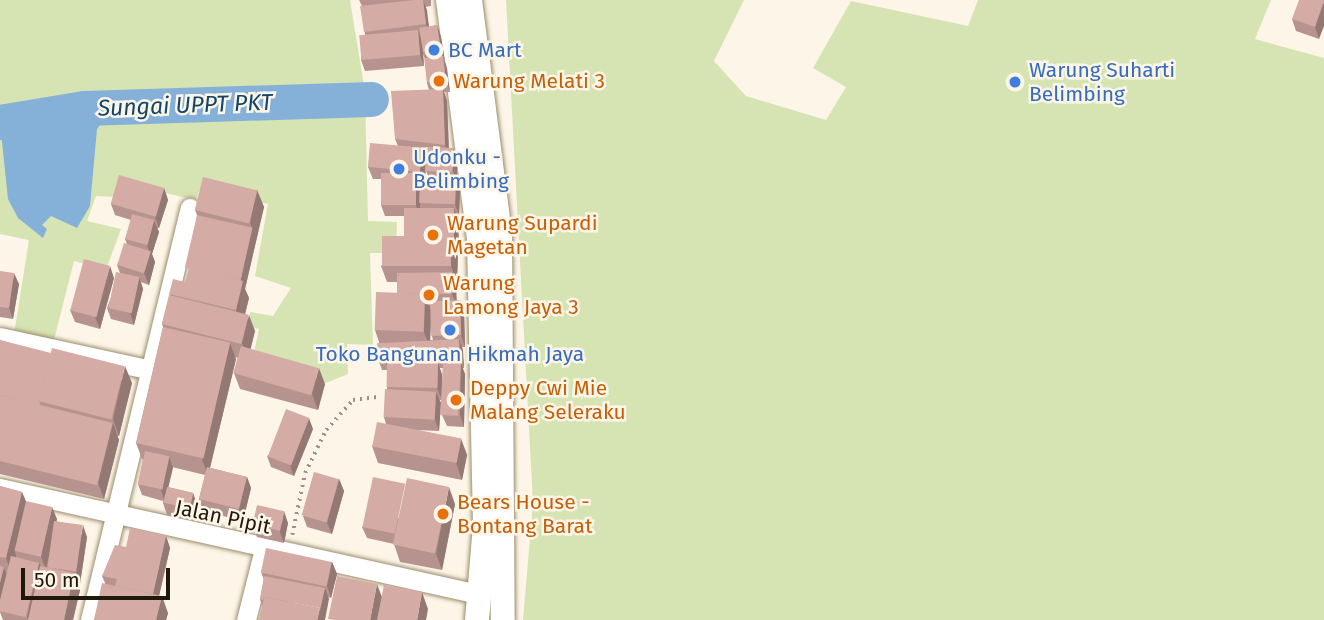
<!DOCTYPE html>
<style>
body{margin:0}
#map{position:relative;width:1324px;height:620px;overflow:hidden;background:#fdf6e8;font-family:"Fira Sans",sans-serif}
div>[style]{position:absolute}
[style*='--x']{left:calc(var(--x)*1px);top:calc(var(--y)*1px);width:calc(var(--w)*1px);rotate:calc(var(--a)*1deg)}
.green>*{inset:0;background:#d6e3b3}
.water>*{inset:0;background:#85b1d8}
.river>*{height:35px;margin:-17.5px;padding:0 17.5px;transform-origin:17.5px;border-radius:17.5px;background:#85b1d8}
.path>*{height:3.5px;margin-top:-1.75px;transform-origin:0;background:repeating-linear-gradient(90deg,#989284 0 2px,transparent 0 7px)}
.roads{filter:drop-shadow(0 0 2px #9b8c6b) drop-shadow(0 0 2px #9b8c6b)}
.minor>*{height:19px;margin:-9.5px;padding:0 9.5px;transform-origin:9.5px;border-radius:9.5px;background:#fff}
.tertiary>*{height:24px;margin:-12px;padding:0 12px;transform-origin:12px;border-radius:12px;background:#fff}
.wall>*{inset:0;background:#b6938e}
.shaded-wall>*{inset:0;background:#947874}
.building>*{inset:0;background:#d4aba5;transform-origin:0 0}
.dots>*{width:19px;height:19px;translate:-50% -50%;box-sizing:border-box;border:4px solid #fdf6e8;border-radius:50%}
span{translate:-50% -50%;white-space:nowrap;text-align:center;line-height:1.15;-webkit-text-stroke:5px #fdf6e8;paint-order:stroke}
.shop-label{font-size:21px;color:#366cbe}
.left{translate:0 -50%;text-align:left}
.food-label{font-size:21px;color:#c56008}
.street-label{font-size:21px;color:#1f190c}
.water-label{font-size:23px;color:#12456a;font-style:italic}
.scale{position:absolute;left:21px;top:568px;width:149px;height:32px;box-sizing:border-box;border:4px solid #1f190c;border-top:0;padding-left:9px;font-size:21px;line-height:24px;white-space:nowrap;color:#1f190c;-webkit-text-stroke:5px #fdf6e8;paint-order:stroke}
</style>
<div id="map">
<div class="green">
<div style="clip-path:polygon(0 0,350px 0,365px 92px,368px 221px,397px 222px,396px 253px,370px 253px,373px 345px,347px 344px,348px 374px,326px 383px,252px 362px,259px 329px,247px 326px,250px 312px,273px 316px,291px 288px,255px 276px,268px 204px,200px 189px,196px 200px,121px 183px,117px 197px,96px 196px,87px 221px,121px 229px,106px 270px,74px 261px,53px 344px,14px 334px,29px 240px,0 234px)"></div>
<div style="clip-path:polygon(506px 0,744px 0,714px 61px,746px 96px,826px 120px,846px 87px,813px 68px,851px 1px,968px 26px,978px 0,1271px 0,1255px 39px,1324px 58px,1324px 620px,523px 620px,533px 503px)"></div>
</div>
<div class="water">
<div style="clip-path:polygon(114px 107px,97px 129px,90px 206px,77px 228px,51px 216px,42px 225px,47px 229px,43px 238px,18px 218px,8px 199px,0 123px)"></div>
</div>
<div class="river">
<div style="--x:0;--y:122;--w:85;--a:-9.5"></div>
<div style="--x:84;--y:108;--w:287;--a:-1.8"></div>
</div>
<div class="path">
<div style="--x:292;--y:535;--w:63;--a:-78.2"></div>
<div style="--x:305;--y:473;--w:48;--a:-64"></div>
<div style="--x:326;--y:430;--w:40;--a:-48"></div>
<div style="--x:353;--y:400;--w:24;--a:-7"></div>
</div>
<div class="roads">
<div class="minor">
<div style="--x:0;--y:337;--w:155;--a:12.3"></div>
<div style="--x:0;--y:488;--w:491;--a:12.5"></div>
<div style="--x:90;--y:620;--w:424;--a:-76.4"></div>
<div style="--x:246;--y:620;--w:73;--a:-75.8"></div>
</div>
<div class="tertiary">
<div style="--x:448;--y:0;--w:240;--a:82.6"></div>
<div style="--x:479;--y:238;--w:287;--a:88.8"></div>
<div style="--x:485;--y:525;--w:95;--a:94.8"></div>
<div style="--x:470;--y:0;--w:237;--a:82.7"></div>
<div style="--x:500;--y:235;--w:385;--a:89.6"></div>
</div>
</div>
<div class="wall">
<div style="clip-path:polygon(evenodd,359px 0,431px 0,431px 6px,425px 7px,429px 27px,437px 25px,441px 37px,450px 92px,444px 92px,447px 101px,449px 148px,453px 148px,457px 159px,457px 182px,460px 191px,459px 216px,457px 216px,458px 219px,459px 250px,456px 250px,458px 253px,457px 283px,456px 283px,456px 300px,460px 300px,464px 311px,465px 347px,462px 347px,464px 368px,462px 368px,465px 374px,464px 427px,447px 426px,442px 415px,443px 368px,440px 368px,442px 400px,439px 400px,441px 403px,439px 431px,416px 430px,461px 439px,467px 455px,462px 480px,378px 463px,372px 446px,386px 424px,384px 417px,387px 389px,387px 370px,382px 370px,378px 359px,379px 342px,375px 330px,397px 293px,397px 282px,387px 282px,381px 266px,404px 236px,404px 216px,385px 216px,381px 205px,381px 179px,373px 179px,368px 167px,398px 146px,395px 139px,429px 90px,427px 83px,425px 59px,423px 54px,424px 66px,365px 71px,361px 60px,365px 35px,362px 6px,359px 0,426px 160px,426px 171px,429px 178px,425px 178px,426px 160px,359px 0,431px 320px,432px 336px,433px 340px,430px 340px,431px 320px)"></div>
<div style="clip-path:polygon(1324px 0,1319px 39px,1296px 31px,1292px 19px)"></div>
<div style="clip-path:polygon(164px 188px,168px 200px,159px 228px,157px 228px,159px 232px,152px 254px,155px 262px,149px 285px,141px 282px,143px 289px,134px 325px,111px 319px,107px 308px,120px 273px,117px 265px,127px 244px,125px 239px,131px 220px,115px 215px,111px 204px)"></div>
<div style="clip-path:polygon(257px 190px,264px 207px,245px 289px,249px 298px,245px 314px,255px 331px,250px 349px,325px 384px,318px 410px,240px 389px,234px 373px,238px 358px,235px 357px,236px 359px,210px 468px,247px 477px,251px 488px,243px 521px,203px 511px,199px 499px,205px 475px,172px 467px,168px 487px,193px 493px,197px 505px,194px 521px,167px 515px,163px 503px,163px 501px,142px 495px,138px 484px,143px 460px,142px 459px,136px 443px,163px 327px,162px 324px,170px 295px,169px 294px,185px 282px,191px 269px,197px 215px,195px 210px)"></div>
<div style="clip-path:polygon(0 271px,19px 284px,13px 319px,0 317px)"></div>
<div style="clip-path:polygon(114px 278px,100px 329px,75px 322px,70px 310px)"></div>
<div style="clip-path:polygon(0 340px,132px 383px,119px 436px,117px 436px,119px 440px,104px 499px,0 474px)"></div>
<div style="clip-path:polygon(313px 429px,294px 476px,271px 467px,267px 456px)"></div>
<div style="clip-path:polygon(339px 479px,344px 491px,332px 534px,307px 527px,303px 516px)"></div>
<div style="clip-path:polygon(0 486px,22px 492px,26px 501px,57px 519px,56px 521px,87px 537px,80px 584px,78px 583px,80px 590px,73px 620px,3px 620px,0 612px)"></div>
<div style="clip-path:polygon(455px 504px,442px 570px,400px 562px,394px 544px,367px 538px,362px 527px)"></div>
<div style="clip-path:polygon(288px 523px,284px 543px,257px 537px,253px 525px)"></div>
<div style="clip-path:polygon(166px 536px,170px 548px,159px 596px,168px 613px,166px 620px,94px 620px,105px 583px,102px 576px,126px 547px)"></div>
<div style="clip-path:polygon(332px 562px,337px 574px,331px 598px,328px 597px,329px 599px,262px 606px,260px 599px,264px 580px,261px 572px)"></div>
</div>
<div class="shaded-wall">
<div style="clip-path:polygon(423px 0,427px 10px,430px 36px,426px 24px)"></div>
<div style="clip-path:polygon(1324px 2px,1324px 26px,1319px 39px,1315px 27px)"></div>
<div style="clip-path:polygon(437px 25px,441px 37px,445px 61px,441px 50px)"></div>
<div style="clip-path:polygon(418px 30px,422px 41px,424px 66px,420px 55px)"></div>
<div style="clip-path:polygon(443px 56px,447px 68px,450px 92px,446px 80px)"></div>
<div style="clip-path:polygon(443px 89px,447px 101px,449px 156px,445px 145px)"></div>
<div style="clip-path:polygon(422px 148px,426px 159px,425px 183px,420px 171px)"></div>
<div style="clip-path:polygon(453px 148px,457px 159px,457px 182px,460px 191px,459px 216px,455px 204px,456px 179px,453px 171px)"></div>
<div style="clip-path:polygon(416px 173px,420px 185px,420px 217px,416px 205px)"></div>
<div style="clip-path:polygon(164px 188px,168px 200px,159px 228px,155px 217px)"></div>
<div style="clip-path:polygon(257px 190px,264px 207px,245px 289px,249px 298px,242px 326px,236px 310px,240px 284px,252px 228px,250px 223px)"></div>
<div style="clip-path:polygon(454px 208px,458px 219px,459px 250px,454px 239px)"></div>
<div style="clip-path:polygon(154px 220px,159px 232px,152px 254px,155px 262px,149px 285px,144px 273px,150px 254px,147px 245px)"></div>
<div style="clip-path:polygon(451px 236px,458px 253px,457px 283px,451px 266px)"></div>
<div style="clip-path:polygon(110px 266px,114px 278px,100px 329px,95px 317px)"></div>
<div style="clip-path:polygon(452px 272px,456px 284px,457px 305px,452px 294px)"></div>
<div style="clip-path:polygon(14px 273px,19px 284px,13px 319px,9px 308px)"></div>
<div style="clip-path:polygon(139px 277px,143px 289px,134px 325px,130px 313px)"></div>
<div style="clip-path:polygon(425px 294px,431px 310px,430px 348px,424px 332px)"></div>
<div style="clip-path:polygon(460px 300px,464px 311px,465px 347px,461px 335px)"></div>
<div style="clip-path:polygon(249px 315px,255px 331px,248px 360px,242px 343px)"></div>
<div style="clip-path:polygon(459px 339px,463px 350px,464px 368px,460px 356px)"></div>
<div style="clip-path:polygon(230px 343px,236px 359px,208px 476px,202px 459px)"></div>
<div style="clip-path:polygon(438px 363px,442px 374px,442px 400px,437px 388px)"></div>
<div style="clip-path:polygon(461px 363px,465px 374px,464px 427px,460px 415px)"></div>
<div style="clip-path:polygon(125px 366px,132px 383px,119px 436px,113px 419px)"></div>
<div style="clip-path:polygon(319px 368px,325px 384px,318px 410px,312px 394px)"></div>
<div style="clip-path:polygon(436px 392px,441px 403px,439px 431px,435px 420px)"></div>
<div style="clip-path:polygon(309px 418px,313px 429px,294px 476px,290px 465px)"></div>
<div style="clip-path:polygon(113px 423px,119px 440px,104px 499px,98px 483px)"></div>
<div style="clip-path:polygon(461px 439px,467px 455px,462px 480px,456px 463px)"></div>
<div style="clip-path:polygon(169px 456px,173px 468px,165px 501px,161px 490px)"></div>
<div style="clip-path:polygon(247px 477px,251px 488px,243px 521px,239px 509px)"></div>
<div style="clip-path:polygon(339px 479px,344px 491px,332px 534px,327px 523px)"></div>
<div style="clip-path:polygon(449px 487px,455px 504px,442px 570px,436px 554px)"></div>
<div style="clip-path:polygon(22px 492px,28px 508px,15px 551px,16px 556px,12px 575px,6px 558px)"></div>
<div style="clip-path:polygon(193px 493px,197px 505px,194px 521px,190px 509px)"></div>
<div style="clip-path:polygon(52px 507px,57px 519px,46px 569px,41px 557px)"></div>
<div style="clip-path:polygon(284px 511px,288px 523px,284px 543px,280px 532px)"></div>
<div style="clip-path:polygon(83px 525px,87px 537px,80px 584px,76px 572px)"></div>
<div style="clip-path:polygon(166px 536px,170px 548px,156px 609px,152px 598px)"></div>
<div style="clip-path:polygon(332px 562px,337px 574px,331px 598px,327px 586px)"></div>
<div style="clip-path:polygon(39px 563px,44px 574px,28px 620px,27px 617px)"></div>
<div style="clip-path:polygon(4px 567px,8px 579px,0 611px,0 583px)"></div>
<div style="clip-path:polygon(74px 573px,80px 590px,73px 620px,64px 620px)"></div>
<div style="clip-path:polygon(377px 584px,383px 600px,379px 620px,370px 620px)"></div>
<div style="clip-path:polygon(325px 588px,329px 599px,325px 620px,317px 620px)"></div>
<div style="clip-path:polygon(422px 592px,428px 609px,426px 620px,417px 620px)"></div>
<div style="clip-path:polygon(162px 596px,168px 613px,166px 620px,156px 620px)"></div>
</div>
<div class="building">
<div style="clip-path:polygon(414px 0,423px 0,426px 24px,364px 32px,360px 6px)"></div>
<div style="clip-path:polygon(1299px 0,1324px 0,1315px 27px,1292px 19px)"></div>
<div style="left:437px;top:25px;width:25px;height:18px;rotate:81deg"></div>
<div style="left:418px;top:30px;width:25px;height:59px;rotate:85deg"></div>
<div style="left:443px;top:56px;width:24px;height:19px;rotate:83deg"></div>
<div style="clip-path:polygon(443px 89px,445px 145px,395px 139px,391px 91px)"></div>
<div style="left:370px;top:143px;width:52px;height:24px;rotate:5deg"></div>
<div style="left:426px;top:147px;width:27px;height:24px;rotate:2deg"></div>
<div style="left:381px;top:173px;width:35px;height:32px"></div>
<div style="left:119px;top:175px;width:47px;height:30px;rotate:16deg"></div>
<div style="left:203px;top:177px;width:56px;height:34px;rotate:14deg"></div>
<div style="left:420px;top:178px;width:36px;height:25px;rotate:2deg"></div>
<div style="clip-path:polygon(404px 208px,454px 208px,454px 239px,452px 239px,451px 236px,404px 236px)"></div>
<div style="left:132px;top:214px;width:23px;height:26px;rotate:15deg"></div>
<div style="left:197px;top:215px;width:57px;height:54px;rotate:13deg"></div>
<div style="left:382px;top:236px;width:69px;height:30px"></div>
<div style="left:124px;top:243px;width:28px;height:23px;rotate:17deg"></div>
<div style="left:84px;top:259px;width:27px;height:53px;rotate:15deg"></div>
<div style="clip-path:polygon(189px 268px,243px 281px,236px 310px,169px 294px,173px 279px,185px 282px)"></div>
<div style="clip-path:polygon(0 271px,14px 273px,9px 308px,0 307px)"></div>
<div style="left:116px;top:272px;width:24px;height:37px;rotate:12deg"></div>
<div style="clip-path:polygon(452px 272px,452px 294px,425px 294px,397px 293px,397px 273px)"></div>
<div style="left:376px;top:292px;width:49px;height:38px;rotate:2deg"></div>
<div style="left:169px;top:295px;width:82px;height:30px;rotate:14deg"></div>
<div style="left:460px;top:300px;width:35px;height:30px;rotate:88deg"></div>
<div style="left:163px;top:327px;width:69px;height:119px;rotate:13deg"></div>
<div style="left:459px;top:339px;width:17px;height:82px;rotate:87deg"></div>
<div style="clip-path:polygon(0 340px,51px 353px,39px 401px,41px 406px,0 395px)"></div>
<div style="left:241px;top:346px;width:81px;height:28px;rotate:16deg"></div>
<div style="left:52px;top:348px;width:75px;height:55px;rotate:14deg"></div>
<div style="left:387px;top:362px;width:51px;height:25px;rotate:1deg"></div>
<div style="left:443px;top:362px;width:18px;height:53px;rotate:3deg"></div>
<div style="left:385px;top:389px;width:51px;height:28px;rotate:3deg"></div>
<div style="left:0;top:395px;width:116px;height:64px;rotate:14deg"></div>
<div style="left:286px;top:409px;width:25px;height:51px;rotate:21deg"></div>
<div style="left:377px;top:422px;width:86px;height:25px;rotate:11deg"></div>
<div style="left:145px;top:451px;width:25px;height:34px;rotate:12deg"></div>
<div style="left:207px;top:467px;width:41px;height:33px;rotate:14deg"></div>
<div style="left:314px;top:472px;width:26px;height:45px;rotate:16deg"></div>
<div style="left:373px;top:477px;width:33px;height:51px;rotate:12deg"></div>
<div style="left:407px;top:478px;width:43px;height:68px;rotate:12deg"></div>
<div style="clip-path:polygon(0 486px,22px 492px,6px 558px,0 557px)"></div>
<div style="left:167px;top:487px;width:27px;height:16px;rotate:13deg"></div>
<div style="left:26px;top:501px;width:27px;height:51px;rotate:13deg"></div>
<div style="left:257px;top:505px;width:28px;height:20px;rotate:13deg"></div>
<div style="left:54px;top:521px;width:29px;height:47px;rotate:8deg"></div>
<div style="clip-path:polygon(130px 528px,166px 536px,153px 594px,115px 586px,117px 579px,102px 576px,115px 545px,126px 547px)"></div>
<div style="left:266px;top:548px;width:67px;height:25px;rotate:12deg"></div>
<div style="left:11px;top:556px;width:29px;height:56px;rotate:14deg"></div>
<div style="clip-path:polygon(0 566px,4px 567px,0 583px)"></div>
<div style="clip-path:polygon(40px 566px,74px 573px,64px 620px,28px 620px)"></div>
<div style="clip-path:polygon(264px 576px,325px 588px,320px 610px,320px 608px,264px 597px,263px 600px,260px 599px)"></div>
<div style="clip-path:polygon(337px 576px,377px 584px,370px 620px,335px 620px,328px 619px)"></div>
<div style="clip-path:polygon(102px 583px,162px 596px,156px 620px,94px 620px)"></div>
<div style="clip-path:polygon(384px 585px,422px 592px,417px 620px,377px 620px)"></div>
<div style="clip-path:polygon(264px 597px,320px 608px,317px 620px,259px 620px)"></div>
</div>
<div class="dots">
<div style="left:434px;top:50px;background:#3f7fe0"></div>
<div style="left:439px;top:81px;background:#e8710a"></div>
<div style="left:1015px;top:82px;background:#3f7fe0"></div>
<div style="left:399px;top:169px;background:#3f7fe0"></div>
<div style="left:433px;top:235px;background:#e8710a"></div>
<div style="left:429px;top:295px;background:#e8710a"></div>
<div style="left:450px;top:330px;background:#3f7fe0"></div>
<div style="left:456px;top:400px;background:#e8710a"></div>
<div style="left:443px;top:514px;background:#e8710a"></div>
</div>
<div class="shop-label">
<span class="left" style="left:448px;top:50px">BC Mart</span>
<span class="left" style="left:1029px;top:82px">Warung Suharti<br>Belimbing</span>
<span class="left" style="left:413px;top:169px">Udonku -<br>Belimbing</span>
<span style="left:450px;top:354px">Toko Bangunan Hikmah Jaya</span>
</div>
<div class="food-label">
<span class="left" style="left:453px;top:81px">Warung Melati 3</span>
<span class="left" style="left:447px;top:235px">Warung Supardi<br>Magetan</span>
<span class="left" style="left:443px;top:295px">Warung<br>Lamong Jaya 3</span>
<span class="left" style="left:470px;top:400px">Deppy Cwi Mie<br>Malang Seleraku</span>
<span class="left" style="left:457px;top:514px">Bears House -<br>Bontang Barat</span>
</div>
<div class="street-label">
<span style="left:223px;top:517px;rotate:12deg">Jalan Pipit</span>
</div>
<div class="water-label">
<span style="left:185px;top:105px;rotate:-2deg">Sungai UPPT PKT</span>
</div>
<div class="scale">50 m</div>
</div>
